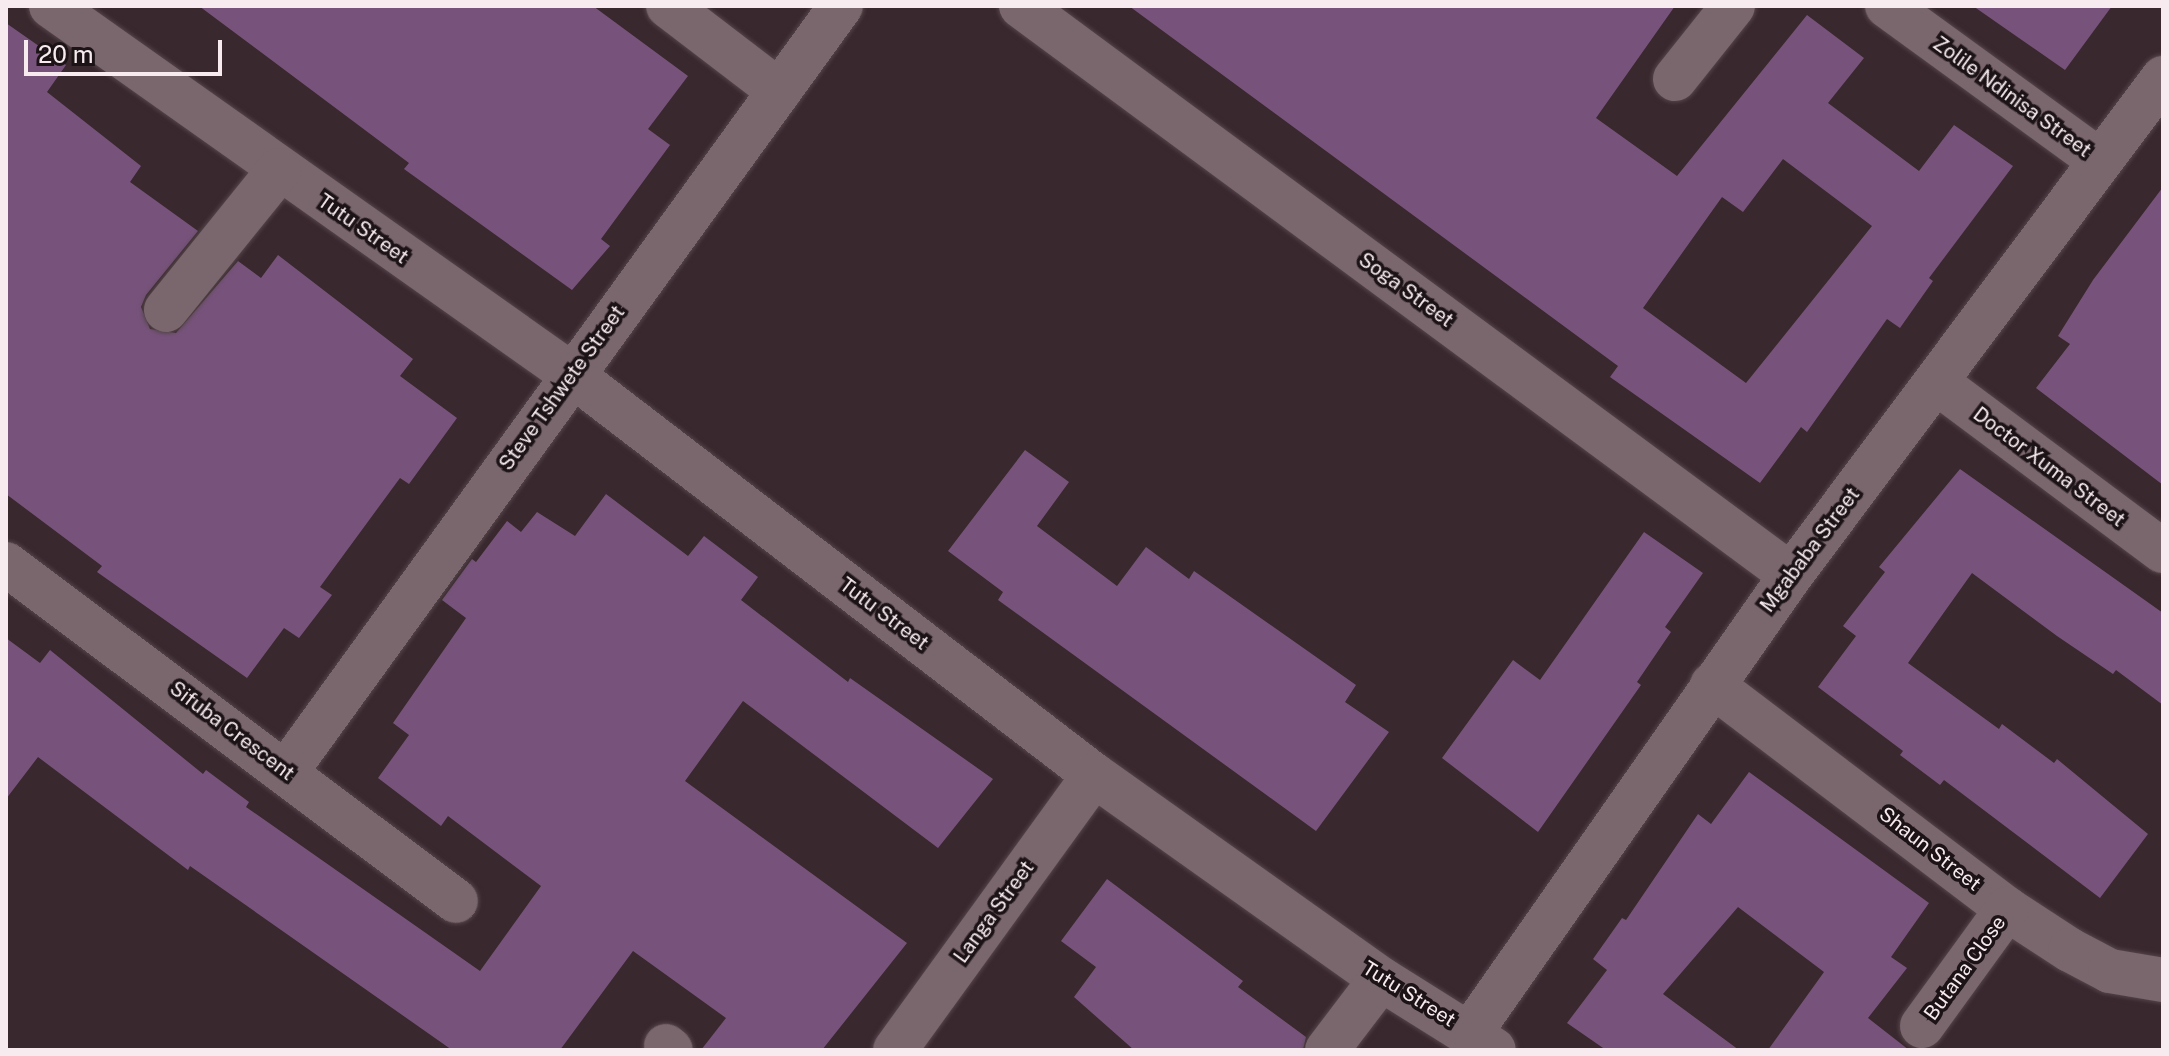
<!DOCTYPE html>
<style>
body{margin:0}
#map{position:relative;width:2169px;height:1056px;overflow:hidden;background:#39282e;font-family:"Public Sans",sans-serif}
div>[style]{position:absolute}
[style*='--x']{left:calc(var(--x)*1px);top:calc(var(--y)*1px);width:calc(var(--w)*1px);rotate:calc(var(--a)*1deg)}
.building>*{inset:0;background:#77537b}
.roads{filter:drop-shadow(0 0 2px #54454a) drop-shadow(0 0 2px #54454a)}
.minor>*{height:44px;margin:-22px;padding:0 22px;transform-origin:22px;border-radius:22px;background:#7a666d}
span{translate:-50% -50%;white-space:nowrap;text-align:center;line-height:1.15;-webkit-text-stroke:7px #1b1316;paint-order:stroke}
.street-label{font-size:20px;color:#f7ebef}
.frame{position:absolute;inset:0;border:8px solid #f7ebef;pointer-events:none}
.scale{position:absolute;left:24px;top:40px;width:198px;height:36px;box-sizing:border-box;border:4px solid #f7ebef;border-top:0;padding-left:10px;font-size:24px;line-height:28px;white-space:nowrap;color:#f7ebef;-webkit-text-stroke:6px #1b1316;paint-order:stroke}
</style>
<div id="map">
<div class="building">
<div style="clip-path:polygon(199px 6px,593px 6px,688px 76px,648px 129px,670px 145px,601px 239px,610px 246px,572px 290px,404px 169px,409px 163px)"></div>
<div style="clip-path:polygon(evenodd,1129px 6px,1675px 6px,1596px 118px,1677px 176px,1807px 15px,1864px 58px,1828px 103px,1919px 171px,1954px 125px,2013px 166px,1929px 278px,1933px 281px,1900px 328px,1887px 319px,1807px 432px,1801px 427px,1760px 483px,1610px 377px,1618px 366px,1129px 6px,1783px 159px,1872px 226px,1746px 383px,1643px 308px,1722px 197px,1743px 212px,1783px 159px)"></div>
<div style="clip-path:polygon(1973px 6px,2112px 6px,2065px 70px)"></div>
<div style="clip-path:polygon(6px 23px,66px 65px,47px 92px,141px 166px,130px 182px,198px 231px,146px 295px,141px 307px,150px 329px,176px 333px,238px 261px,261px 278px,278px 255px,413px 359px,400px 376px,457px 418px,409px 484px,400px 478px,320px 587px,332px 595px,299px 638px,284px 628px,247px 678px,97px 572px,102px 566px,6px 494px)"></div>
<div style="clip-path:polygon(2163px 187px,2163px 485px,2036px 388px,2070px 344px,2058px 336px,2093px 280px)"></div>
<div style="clip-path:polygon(1025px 450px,1069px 482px,1037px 526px,1117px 586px,1146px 547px,1189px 579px,1194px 571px,1356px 685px,1345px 702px,1389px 732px,1316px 831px,998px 600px,1003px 592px,948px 551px)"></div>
<div style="clip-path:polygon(1960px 469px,2163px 613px,2163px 705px,2116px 670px,2113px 674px,2057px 636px,1972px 573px,1908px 663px,1999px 729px,2002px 724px,2054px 763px,2057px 759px,2148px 834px,2100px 898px,1944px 780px,1940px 785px,1900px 755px,1903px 751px,1818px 687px,1856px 636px,1843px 626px,1885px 572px,1879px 567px)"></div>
<div style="clip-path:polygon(606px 494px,688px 556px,704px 536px,758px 577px,741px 600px,848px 682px,850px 678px,993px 779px,938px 848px,743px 701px,685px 781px,907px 943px,822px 1050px,701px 1050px,726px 1018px,633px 951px,560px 1050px,452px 1050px,190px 866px,188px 870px,38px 757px,6px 799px,6px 638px,40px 663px,50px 650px,203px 774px,206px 770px,249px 802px,246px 807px,480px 971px,541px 886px,448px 816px,441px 826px,378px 778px,409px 735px,393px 723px,466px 618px,442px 600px,472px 559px,476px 562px,507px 521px,521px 532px,537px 512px,575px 536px)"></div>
<div style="clip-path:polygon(1644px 532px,1703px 573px,1665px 627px,1671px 632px,1637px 682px,1641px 685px,1538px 832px,1442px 758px,1513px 660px,1540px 680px)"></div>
<div style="clip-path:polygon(1749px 772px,1929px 903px,1891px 957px,1907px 968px,1868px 1018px,1909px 1050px,1768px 1050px,1824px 972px,1738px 907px,1663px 994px,1739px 1050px,1606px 1050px,1567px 1023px,1607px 970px,1593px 959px,1622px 918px,1626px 920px,1698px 814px,1711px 824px)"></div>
<div style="clip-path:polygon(1107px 879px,1243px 981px,1238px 987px,1306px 1037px,1303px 1050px,1134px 1050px,1074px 997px,1096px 967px,1061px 941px)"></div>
</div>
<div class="roads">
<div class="minor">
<div style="--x:51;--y:6;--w:637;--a:35.29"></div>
<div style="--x:571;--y:374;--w:659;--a:37.48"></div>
<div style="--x:1094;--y:775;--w:352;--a:35.4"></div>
<div style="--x:1381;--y:979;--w:133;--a:32.1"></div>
<div style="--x:668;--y:6;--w:140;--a:37.4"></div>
<div style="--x:1021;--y:6;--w:957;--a:36.46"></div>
<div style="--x:1887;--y:6;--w:262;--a:36"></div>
<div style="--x:1675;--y:79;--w:93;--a:-51.5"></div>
<div style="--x:166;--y:310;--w:180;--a:-51.1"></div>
<div style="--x:1936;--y:382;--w:283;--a:36.7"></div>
<div style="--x:6;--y:564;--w:562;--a:36.83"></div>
<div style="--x:1712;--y:685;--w:370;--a:37.2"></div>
<div style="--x:2007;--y:909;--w:75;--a:33.1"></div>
<div style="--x:2070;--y:950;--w:45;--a:27.7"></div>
<div style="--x:2110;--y:971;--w:54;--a:9.6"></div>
<div style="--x:286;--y:772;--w:946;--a:-54.08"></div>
<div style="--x:1922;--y:1026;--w:145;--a:-54"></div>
<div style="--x:1471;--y:1032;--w:558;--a:-55"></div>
<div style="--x:1791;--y:575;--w:621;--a:-53.19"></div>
<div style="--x:666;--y:1046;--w:6;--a:39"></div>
<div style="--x:895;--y:1050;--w:339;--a:-54.1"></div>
<div style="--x:1327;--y:1050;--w:89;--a:-52.7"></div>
</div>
</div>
<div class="street-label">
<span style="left:2012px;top:97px;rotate:36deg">Zolile Ndinisa Street</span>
<span style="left:363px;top:229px;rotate:35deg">Tutu Street</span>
<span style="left:1406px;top:290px;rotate:36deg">Soga Street</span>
<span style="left:562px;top:388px;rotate:-54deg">Steve Tshwete Street</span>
<span style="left:2049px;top:467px;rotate:37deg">Doctor Xuma Street</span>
<span style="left:1810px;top:550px;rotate:-53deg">Mgababa Street</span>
<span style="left:884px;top:614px;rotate:37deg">Tutu Street</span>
<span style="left:232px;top:731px;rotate:37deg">Sifuba Crescent</span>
<span style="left:1930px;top:849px;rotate:38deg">Shaun Street</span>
<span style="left:994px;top:912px;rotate:-54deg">Langa Street</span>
<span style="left:1965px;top:968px;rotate:-54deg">Butana Close</span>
<span style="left:1409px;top:994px;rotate:32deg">Tutu Street</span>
</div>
<div class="frame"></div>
<div class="scale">20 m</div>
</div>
